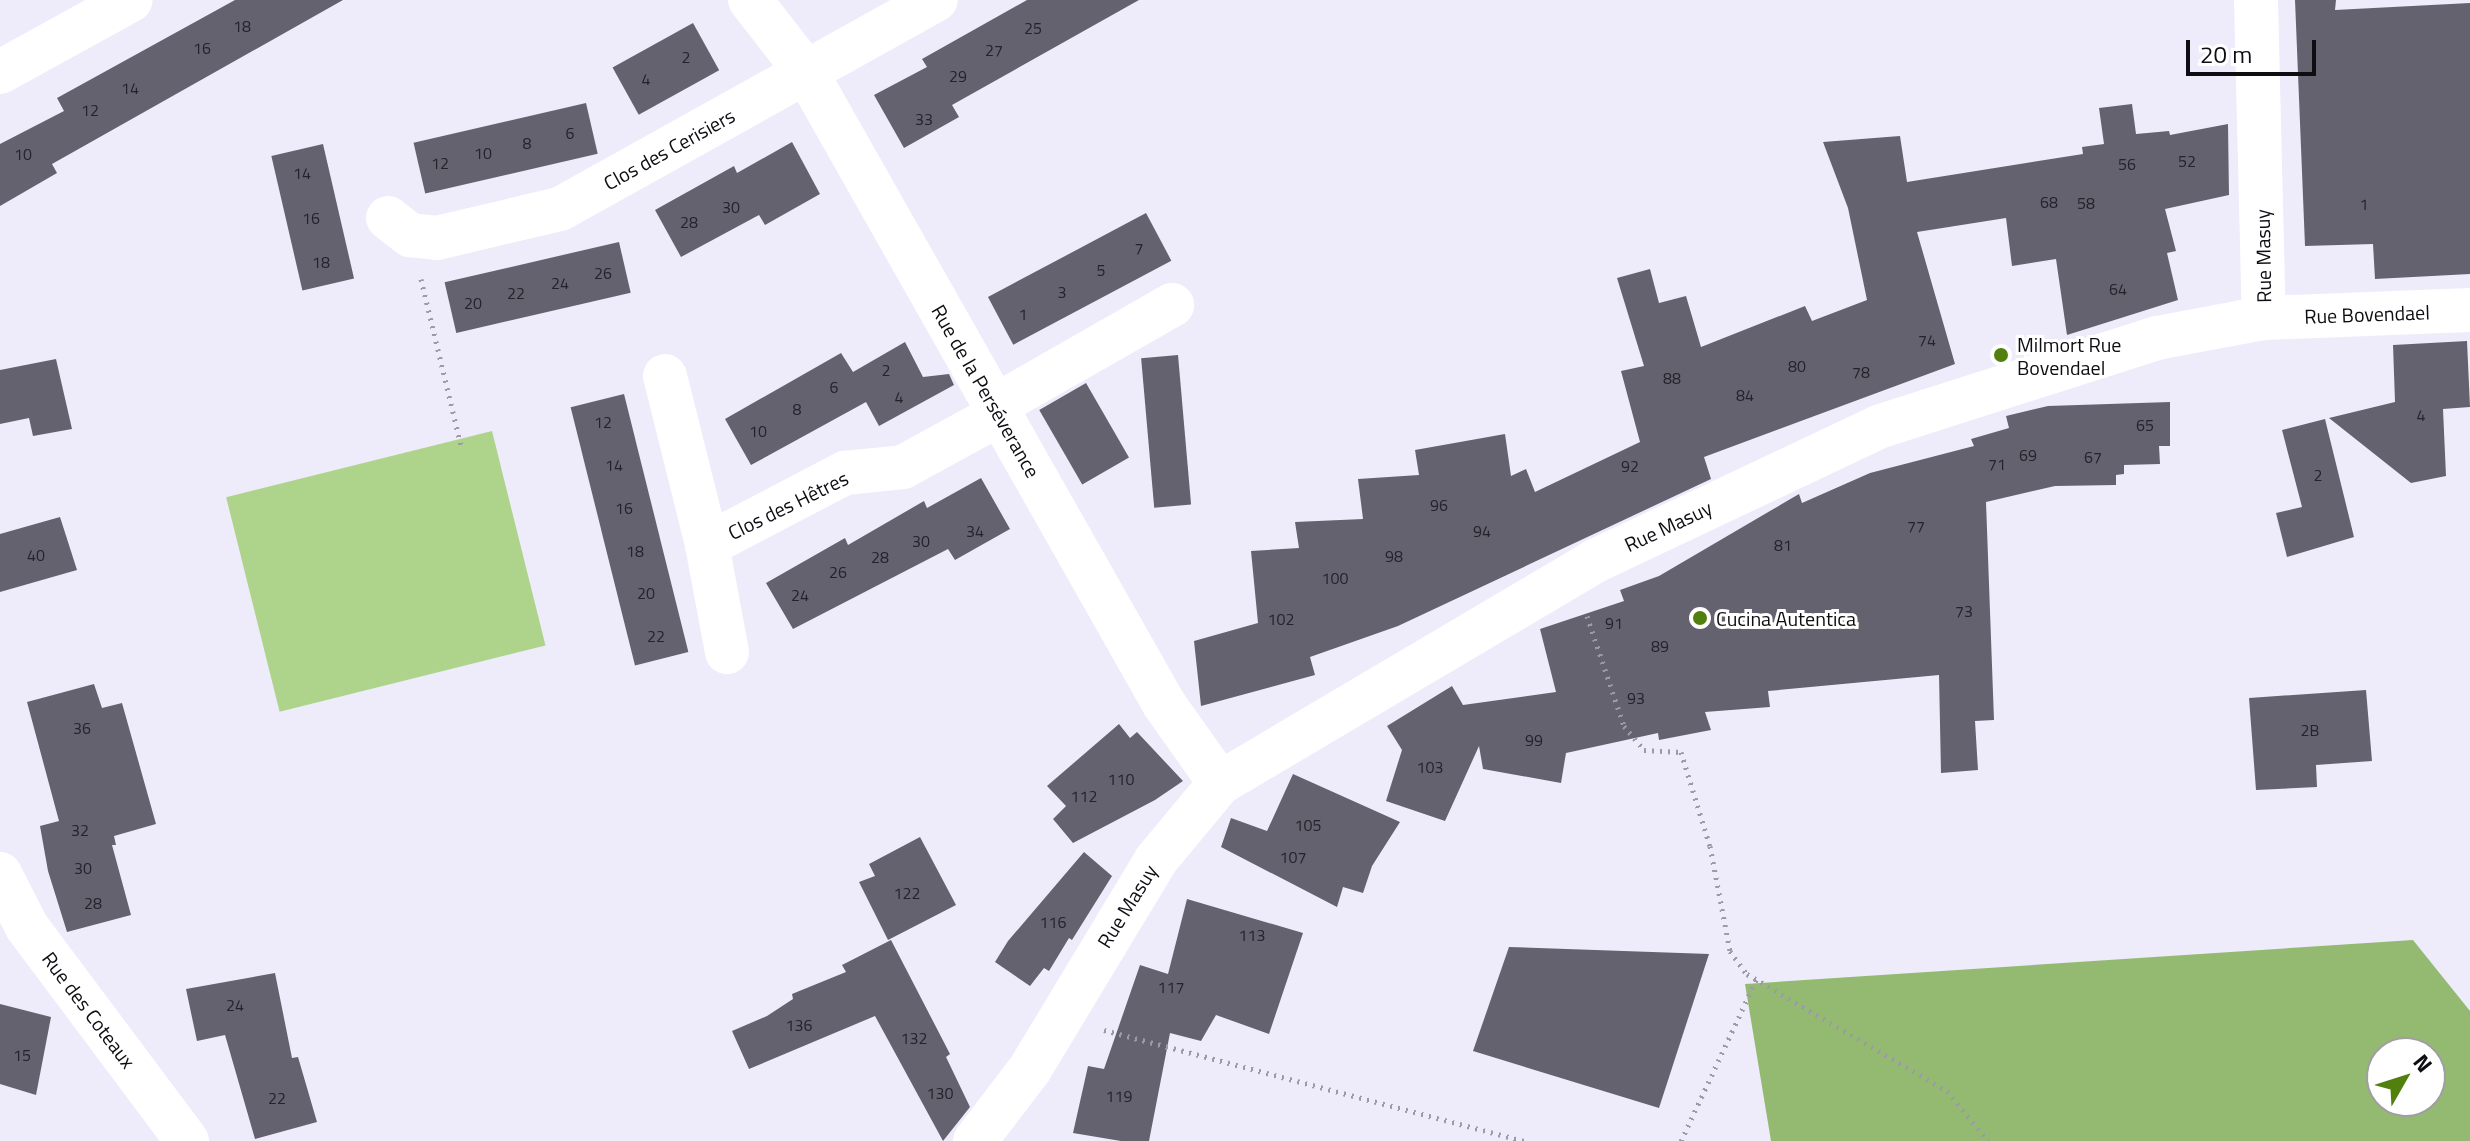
<!DOCTYPE html>
<meta charset="utf-8">
<style>
body{margin:0}
#map{position:relative;width:2470px;height:1141px;overflow:hidden;background:#eeebfb;font-family:"Titillium Web",sans-serif}
div>[style]{position:absolute}
[style*='--x']{left:calc(var(--x)*1px);top:calc(var(--y)*1px);width:calc(var(--w)*1px);rotate:calc(var(--a)*1deg)}
.green>*{inset:0;background:#aed48c;transform-origin:0 0}
.forest>*{inset:0;background:#94ba72}
.building>*{inset:0;background:#656270;transform-origin:0 0}
.path>*{height:5px;margin-top:-2.5px;transform-origin:0;background:repeating-linear-gradient(90deg,#9c9aa6 0 2px,transparent 0 8px)}
.street>*{height:44px;margin:-22px;padding:0 22px;transform-origin:22px;border-radius:22px;background:#fff}
.secondary>*{height:44px;margin:-22px;padding:0 22px;transform-origin:22px;border-radius:22px;background:#fff}
.dots>*{width:22px;height:22px;translate:-50% -50%;box-sizing:border-box;border:4px solid #fff;border-radius:50%}
span{translate:-50% -50%;white-space:nowrap;text-align:center;line-height:1.15;-webkit-text-stroke:6px #fff;paint-order:stroke}
.number-label{font-size:16px;color:#24222a}
.number-label span{-webkit-text-stroke-width:0}
.street-label{font-size:20px;color:#0e0d12}
.poi-label{font-size:20px;color:#0e0d12}
.left{translate:0 -50%;text-align:left}
.north{position:absolute;left:2366px;top:1037px;width:80px;height:80px;box-sizing:border-box;background:#fff;border:2px solid #9f9ea0;border-radius:50%;rotate:51deg;font-size:22px;font-weight:700;line-height:32px;text-align:center;color:#0e0d12}
.north::after{content:'';display:block;margin:auto;width:28px;height:36px;background:#51800f;clip-path:polygon(50% 0,100% 100%,50% 72%,0 100%)}
.scale{position:absolute;left:2186px;top:40px;width:130px;height:36px;box-sizing:border-box;border:4px solid #0e0d12;border-top:0;padding-left:10px;font-size:24px;line-height:28px;white-space:nowrap;color:#0e0d12;-webkit-text-stroke:6px #fff;paint-order:stroke}
</style>
<div id="map">
<div class="green">
<div style="left:492px;top:431px;width:221px;height:274px;rotate:76deg"></div>
</div>
<div class="forest">
<div style="clip-path:polygon(evenodd,2413px 940px,2470px 1011px,2470px 1141px,1771px 1141px,1745px 984px,2413px 940px,2382px 1053px,2430px 1053px,2430px 1101px,2382px 1101px,2382px 1053px)"></div>
</div>
<div class="building">
<div style="clip-path:polygon(235px 0,343px 0,52px 164px,57px 173px,0 206px,0 144px,64px 111px,57px 98px)"></div>
<div style="clip-path:polygon(1027px 0,1139px 0,952px 105px,959px 117px,904px 148px,874px 95px,927px 67px,922px 59px)"></div>
<div style="clip-path:polygon(2295px 0,2336px 0,2335px 10px,2470px 3px,2470px 274px,2375px 279px,2373px 244px,2305px 246px)"></div>
<div style="left:693px;top:23px;width:54px;height:92px;rotate:61deg"></div>
<div style="left:586px;top:103px;width:52px;height:177px;rotate:77deg"></div>
<div style="clip-path:polygon(2132px 104px,2136px 134px,2169px 131px,2170px 135px,2228px 124px,2229px 195px,2165px 209px,2176px 251px,2167px 253px,2178px 300px,2067px 335px,2056px 259px,2012px 266px,2006px 218px,1917px 232px,1955px 364px,1704px 457px,1711px 479px,1398px 626px,1310px 657px,1315px 675px,1201px 706px,1194px 641px,1258px 623px,1251px 551px,1299px 548px,1295px 522px,1363px 519px,1358px 479px,1419px 475px,1415px 450px,1505px 434px,1511px 476px,1526px 469px,1535px 492px,1640px 442px,1621px 371px,1644px 366px,1617px 278px,1650px 269px,1659px 303px,1686px 296px,1701px 347px,1805px 306px,1812px 321px,1867px 300px,1848px 208px,1823px 142px,1900px 136px,1907px 182px,2083px 154px,2082px 147px,2104px 144px,2099px 108px)"></div>
<div style="clip-path:polygon(792px 142px,820px 194px,765px 225px,759px 215px,681px 257px,655px 210px,734px 166px,737px 173px)"></div>
<div style="left:323px;top:144px;width:138px;height:53px;rotate:77deg"></div>
<div style="left:1146px;top:213px;width:54px;height:179px;rotate:62deg"></div>
<div style="left:619px;top:242px;width:52px;height:179px;rotate:77deg"></div>
<div style="clip-path:polygon(2467px 341px,2470px 407px,2443px 409px,2446px 476px,2411px 483px,2329px 418px,2395px 402px,2393px 345px)"></div>
<div style="clip-path:polygon(905px 342px,923px 377px,949px 374px,954px 385px,879px 426px,866px 402px,751px 465px,725px 419px,841px 353px,853px 372px)"></div>
<div style="left:1178px;top:355px;width:150px;height:37px;rotate:85deg"></div>
<div style="clip-path:polygon(56px 359px,72px 429px,33px 436px,29px 418px,0 424px,0 370px)"></div>
<div style="left:1086px;top:383px;width:86px;height:54px;rotate:60deg"></div>
<div style="left:624px;top:394px;width:266px;height:55px;rotate:76deg"></div>
<div style="clip-path:polygon(2170px 402px,2170px 446px,2159px 446px,2160px 464px,2124px 465px,2124px 474px,2116px 475px,2116px 485px,2055px 486px,1986px 502px,1994px 720px,1975px 721px,1978px 770px,1941px 773px,1939px 675px,1768px 691px,1770px 707px,1705px 712px,1711px 730px,1659px 740px,1658px 733px,1566px 753px,1561px 783px,1483px 769px,1479px 746px,1445px 821px,1386px 801px,1402px 750px,1387px 726px,1452px 686px,1463px 705px,1556px 692px,1540px 629px,1624px 601px,1620px 590px,1659px 576px,1799px 494px,1802px 503px,1870px 473px,1974px 446px,1971px 439px,2009px 428px,2006px 416px,2048px 406px)"></div>
<div style="clip-path:polygon(2325px 419px,2354px 537px,2287px 557px,2276px 513px,2302px 507px,2282px 430px)"></div>
<div style="clip-path:polygon(981px 478px,1010px 529px,955px 560px,948px 549px,793px 629px,766px 583px,845px 538px,848px 545px,924px 501px,927px 508px)"></div>
<div style="clip-path:polygon(60px 517px,77px 570px,0 592px,0 534px)"></div>
<div style="clip-path:polygon(94px 684px,102px 708px,122px 703px,156px 824px,114px 836px,116px 845px,112px 845px,131px 915px,67px 932px,48px 871px,40px 826px,59px 821px,27px 702px)"></div>
<div style="clip-path:polygon(2366px 690px,2372px 761px,2316px 765px,2317px 787px,2256px 790px,2249px 698px)"></div>
<div style="clip-path:polygon(1119px 724px,1130px 738px,1137px 732px,1183px 781px,1155px 800px,1073px 843px,1053px 819px,1066px 806px,1047px 786px)"></div>
<div style="clip-path:polygon(1293px 774px,1400px 822px,1372px 866px,1363px 893px,1343px 887px,1337px 907px,1221px 847px,1231px 818px,1267px 831px)"></div>
<div style="clip-path:polygon(920px 837px,956px 905px,888px 940px,859px 882px,875px 876px,869px 864px)"></div>
<div style="clip-path:polygon(1084px 852px,1112px 876px,1072px 940px,1069px 938px,1049px 971px,1044px 968px,1030px 986px,995px 962px,1008px 941px)"></div>
<div style="clip-path:polygon(1187px 899px,1303px 933px,1269px 1034px,1216px 1015px,1201px 1041px,1170px 1033px,1149px 1141px,1121px 1141px,1073px 1133px,1088px 1066px,1104px 1069px,1140px 965px,1168px 974px)"></div>
<div style="clip-path:polygon(891px 940px,950px 1054px,946px 1057px,970px 1107px,943px 1141px,875px 1016px,749px 1069px,732px 1031px,767px 1016px,793px 999px,792px 994px,846px 972px,842px 965px)"></div>
<div style="clip-path:polygon(1509px 947px,1709px 954px,1659px 1108px,1473px 1051px)"></div>
<div style="clip-path:polygon(275px 973px,292px 1058px,298px 1057px,317px 1122px,255px 1139px,225px 1035px,197px 1041px,186px 989px)"></div>
<div style="clip-path:polygon(0 1004px,51px 1017px,36px 1095px,0 1084px)"></div>
</div>
<div class="path">
<div style="--x:421;--y:279;--w:171;--a:76.5"></div>
<div style="--x:1587;--y:616;--w:116;--a:71.4"></div>
<div style="--x:1624;--y:726;--w:31;--a:50"></div>
<div style="--x:1644;--y:750;--w:37;--a:3"></div>
<div style="--x:1681;--y:752;--w:98;--a:72.9"></div>
<div style="--x:1710;--y:846;--w:107;--a:79.2"></div>
<div style="--x:1730;--y:951;--w:29;--a:54"></div>
<div style="--x:1747;--y:974;--w:232;--a:30.3"></div>
<div style="--x:1947;--y:1091;--w:65;--a:50.6"></div>
<div style="--x:1104;--y:1030;--w:435;--a:14.8"></div>
<div style="--x:1681;--y:1141;--w:178;--a:-65"></div>
</div>
<div class="street">
<div style="--x:750;--y:0;--w:91;--a:52.1"></div>
<div style="--x:806;--y:72;--w:726;--a:60.47"></div>
<div style="--x:1164;--y:704;--w:97;--a:54.7"></div>
<div style="--x:2256;--y:0;--w:318;--a:88.6"></div>
<div style="--x:0;--y:72;--w:149;--a:-28.8"></div>
<div style="--x:388;--y:218;--w:28;--a:38"></div>
<div style="--x:410;--y:235;--w:27;--a:6"></div>
<div style="--x:437;--y:238;--w:126;--a:-13.3"></div>
<div style="--x:560;--y:209;--w:430;--a:-29.1"></div>
<div style="--x:665;--y:376;--w:174;--a:76"></div>
<div style="--x:707;--y:545;--w:109;--a:79.4"></div>
<div style="--x:995;--y:406;--w:204;--a:-29.7"></div>
<div style="--x:707;--y:545;--w:156;--a:-27.6"></div>
<div style="--x:845;--y:473;--w:58;--a:-5.9"></div>
<div style="--x:903;--y:467;--w:111;--a:-28.7"></div>
<div style="--x:0;--y:874;--w:59;--a:63"></div>
<div style="--x:27;--y:927;--w:267;--a:53.2"></div>
</div>
<div class="secondary">
<div style="--x:975;--y:1141;--w:91;--a:-52.6"></div>
<div style="--x:1030;--y:1069;--w:244;--a:-58.9"></div>
<div style="--x:1156;--y:860;--w:100;--a:-50.3"></div>
<div style="--x:1220;--y:783;--w:434;--a:-30.6"></div>
<div style="--x:1593;--y:562;--w:315;--a:-25.3"></div>
<div style="--x:1878;--y:427;--w:293;--a:-17.7"></div>
<div style="--x:2157;--y:338;--w:109;--a:-10.6"></div>
<div style="--x:2264;--y:318;--w:206;--a:-2.2"></div>
</div>
<div class="dots">
<div style="left:2001px;top:355px;background:#51800f"></div>
<div style="left:1700px;top:618px;background:#51800f"></div>
</div>
<div class="number-label">
<span style="left:242px;top:26px">18</span>
<span style="left:1033px;top:28px">25</span>
<span style="left:202px;top:48px">16</span>
<span style="left:994px;top:50px">27</span>
<span style="left:686px;top:57px">2</span>
<span style="left:958px;top:76px">29</span>
<span style="left:646px;top:79px">4</span>
<span style="left:130px;top:88px">14</span>
<span style="left:90px;top:110px">12</span>
<span style="left:924px;top:119px">33</span>
<span style="left:570px;top:133px">6</span>
<span style="left:527px;top:143px">8</span>
<span style="left:483px;top:153px">10</span>
<span style="left:23px;top:154px">10</span>
<span style="left:2187px;top:161px">52</span>
<span style="left:440px;top:163px">12</span>
<span style="left:2127px;top:164px">56</span>
<span style="left:302px;top:173px">14</span>
<span style="left:2049px;top:202px">68</span>
<span style="left:2086px;top:203px">58</span>
<span style="left:2364px;top:204px">1</span>
<span style="left:731px;top:207px">30</span>
<span style="left:311px;top:218px">16</span>
<span style="left:689px;top:222px">28</span>
<span style="left:1139px;top:248px">7</span>
<span style="left:321px;top:262px">18</span>
<span style="left:1101px;top:270px">5</span>
<span style="left:603px;top:273px">26</span>
<span style="left:560px;top:283px">24</span>
<span style="left:2118px;top:289px">64</span>
<span style="left:1062px;top:292px">3</span>
<span style="left:516px;top:293px">22</span>
<span style="left:473px;top:303px">20</span>
<span style="left:1023px;top:314px">1</span>
<span style="left:1927px;top:340px">74</span>
<span style="left:1797px;top:366px">80</span>
<span style="left:886px;top:370px">2</span>
<span style="left:1861px;top:372px">78</span>
<span style="left:1672px;top:378px">88</span>
<span style="left:834px;top:387px">6</span>
<span style="left:1745px;top:395px">84</span>
<span style="left:899px;top:397px">4</span>
<span style="left:797px;top:409px">8</span>
<span style="left:2421px;top:415px">4</span>
<span style="left:603px;top:422px">12</span>
<span style="left:2145px;top:425px">65</span>
<span style="left:758px;top:431px">10</span>
<span style="left:2028px;top:455px">69</span>
<span style="left:2093px;top:457px">67</span>
<span style="left:1997px;top:464px">71</span>
<span style="left:614px;top:465px">14</span>
<span style="left:1630px;top:466px">92</span>
<span style="left:2318px;top:475px">2</span>
<span style="left:1439px;top:505px">96</span>
<span style="left:624px;top:508px">16</span>
<span style="left:1916px;top:526px">77</span>
<span style="left:975px;top:531px">34</span>
<span style="left:1482px;top:531px">94</span>
<span style="left:921px;top:541px">30</span>
<span style="left:1783px;top:545px">81</span>
<span style="left:635px;top:551px">18</span>
<span style="left:36px;top:555px">40</span>
<span style="left:1394px;top:556px">98</span>
<span style="left:880px;top:557px">28</span>
<span style="left:838px;top:572px">26</span>
<span style="left:1335px;top:578px">100</span>
<span style="left:646px;top:593px">20</span>
<span style="left:800px;top:595px">24</span>
<span style="left:1964px;top:611px">73</span>
<span style="left:1281px;top:619px">102</span>
<span style="left:1614px;top:623px">91</span>
<span style="left:656px;top:636px">22</span>
<span style="left:1660px;top:646px">89</span>
<span style="left:1636px;top:698px">93</span>
<span style="left:82px;top:728px">36</span>
<span style="left:2310px;top:730px">2B</span>
<span style="left:1534px;top:740px">99</span>
<span style="left:1430px;top:767px">103</span>
<span style="left:1121px;top:779px">110</span>
<span style="left:1084px;top:796px">112</span>
<span style="left:1308px;top:825px">105</span>
<span style="left:80px;top:830px">32</span>
<span style="left:1293px;top:857px">107</span>
<span style="left:83px;top:868px">30</span>
<span style="left:907px;top:893px">122</span>
<span style="left:93px;top:903px">28</span>
<span style="left:1053px;top:922px">116</span>
<span style="left:1252px;top:935px">113</span>
<span style="left:1171px;top:987px">117</span>
<span style="left:235px;top:1005px">24</span>
<span style="left:799px;top:1025px">136</span>
<span style="left:914px;top:1038px">132</span>
<span style="left:22px;top:1055px">15</span>
<span style="left:940px;top:1093px">130</span>
<span style="left:1119px;top:1096px">119</span>
<span style="left:277px;top:1098px">22</span>
</div>
<div class="street-label">
<span style="left:669px;top:149px;rotate:-29deg">Clos des Cerisiers</span>
<span style="left:2263px;top:256px;rotate:-91deg">Rue Masuy</span>
<span style="left:2367px;top:314px;rotate:-2deg">Rue Bovendael</span>
<span style="left:986px;top:391px;rotate:60deg">Rue de la Perséverance</span>
<span style="left:788px;top:505px;rotate:-26deg">Clos des Hêtres</span>
<span style="left:1668px;top:526px;rotate:-25deg">Rue Masuy</span>
<span style="left:1127px;top:906px;rotate:-58deg">Rue Masuy</span>
<span style="left:89px;top:1010px;rotate:53deg">Rue des Coteaux</span>
</div>
<div class="poi-label">
<span class="left" style="left:2017px;top:356px">Milmort Rue<br>Bovendael</span>
<span class="left" style="left:1716px;top:618px">Cucina Autentica</span>
</div>
<div class="north">N</div>
<div class="scale">20 m</div>
</div>
